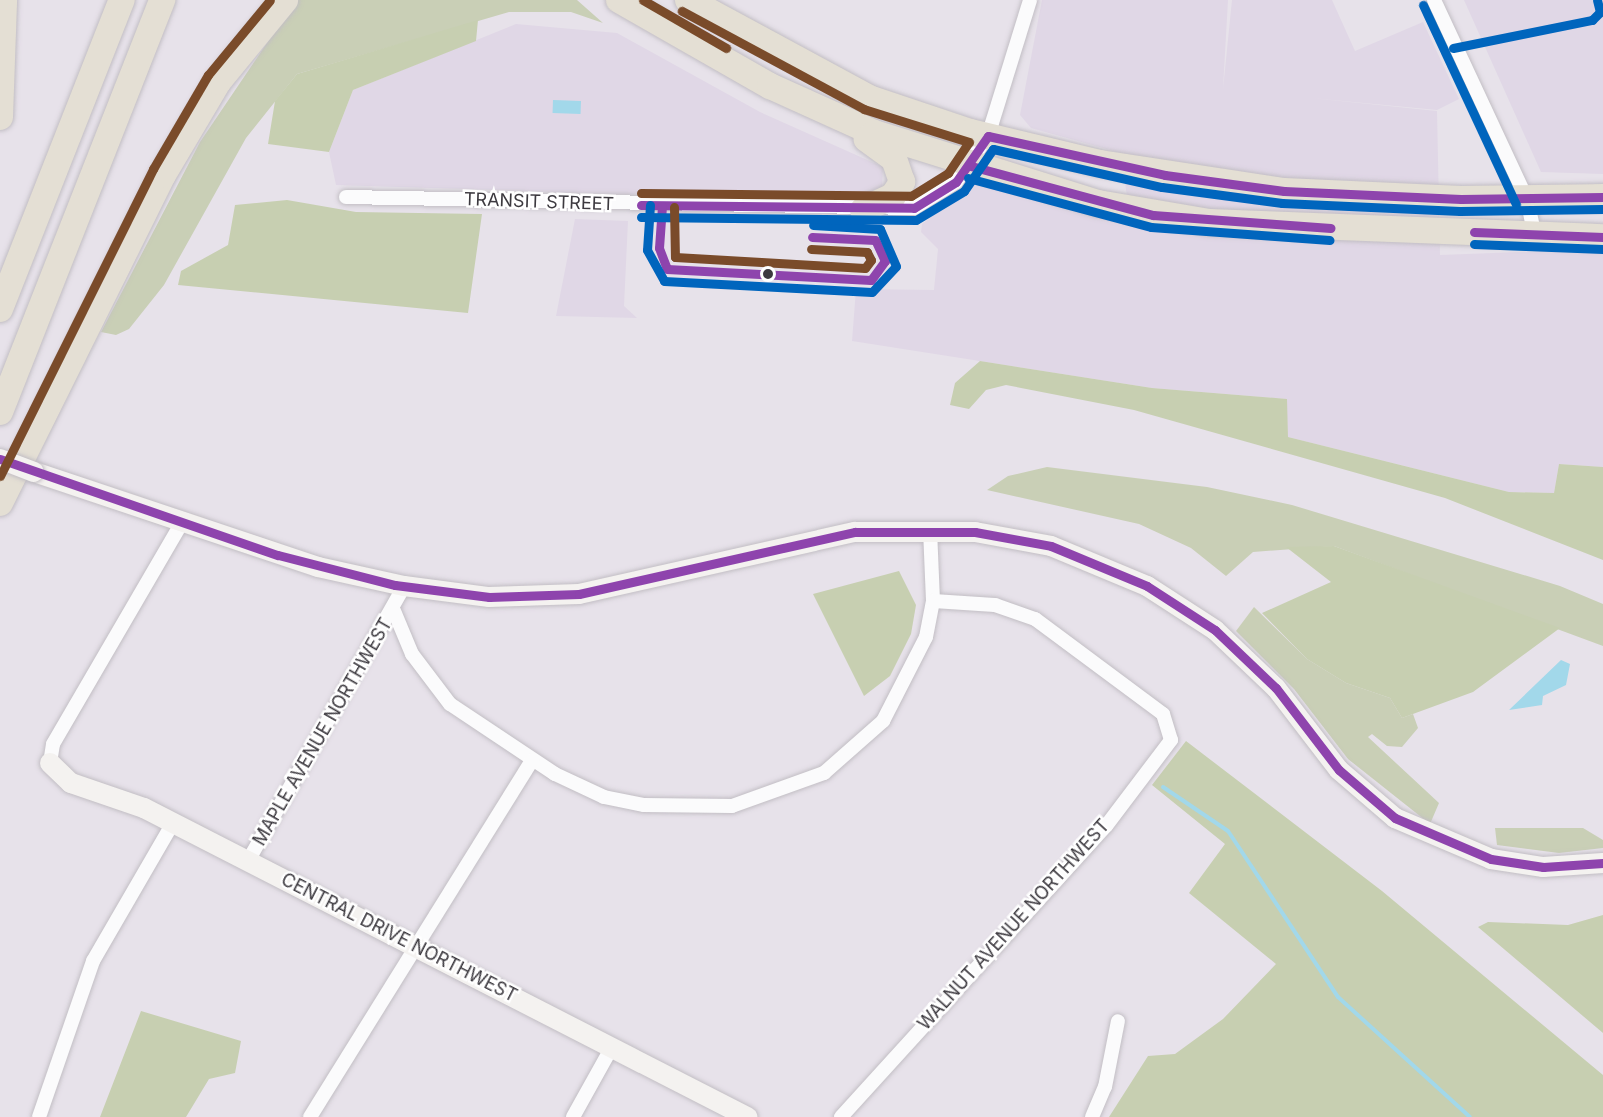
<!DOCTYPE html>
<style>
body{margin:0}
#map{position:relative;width:1603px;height:1117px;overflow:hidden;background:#e7e2ea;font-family:Inter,sans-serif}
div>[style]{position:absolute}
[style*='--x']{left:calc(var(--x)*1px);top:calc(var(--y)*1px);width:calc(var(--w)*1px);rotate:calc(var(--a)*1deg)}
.built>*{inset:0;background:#e0d7e6}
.green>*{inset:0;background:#c9cfb6}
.forest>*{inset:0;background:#c7cfb1}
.water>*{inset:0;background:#a2d8ea;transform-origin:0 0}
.stream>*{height:4px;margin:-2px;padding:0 2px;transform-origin:2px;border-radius:2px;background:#a2d8ea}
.roads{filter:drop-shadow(0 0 2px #c2bec4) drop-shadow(0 0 2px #c2bec4)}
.street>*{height:14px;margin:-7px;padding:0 7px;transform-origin:7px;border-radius:7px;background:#fbfbfc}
.secondary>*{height:20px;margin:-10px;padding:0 10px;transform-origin:10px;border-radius:10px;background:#f4f2f0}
.highway>*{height:26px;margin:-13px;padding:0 13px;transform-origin:13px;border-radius:13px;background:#e4dfd4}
.bridges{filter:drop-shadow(0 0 2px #c2bec4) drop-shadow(0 0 2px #c2bec4)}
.secondary-bridge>*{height:20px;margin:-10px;padding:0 10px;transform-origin:10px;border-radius:10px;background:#f4f2f0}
.bus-1>*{height:9px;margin:-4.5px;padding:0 4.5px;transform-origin:4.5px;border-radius:4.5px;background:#8e44ad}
.bus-2>*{height:9px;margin:-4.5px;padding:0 4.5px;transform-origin:4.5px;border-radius:4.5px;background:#0065bd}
.bus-3>*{height:9px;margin:-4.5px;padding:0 4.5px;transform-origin:4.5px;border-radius:4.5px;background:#7a4b2a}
.dots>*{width:16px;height:16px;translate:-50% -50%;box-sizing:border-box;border:3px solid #fff;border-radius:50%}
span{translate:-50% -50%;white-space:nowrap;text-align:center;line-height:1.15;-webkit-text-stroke:5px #fff;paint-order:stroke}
.street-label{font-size:18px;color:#3c393f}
</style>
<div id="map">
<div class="built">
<div style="clip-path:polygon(1042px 0,1228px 0,1223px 89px,1232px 0,1332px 0,1355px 51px,1423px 22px,1459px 99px,1437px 110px,1311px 98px,1437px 111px,1440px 255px,1603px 249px,1603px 467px,1559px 464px,1554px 493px,1509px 492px,1288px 437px,1286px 399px,1152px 388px,852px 341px,856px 289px,934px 290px,938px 249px,921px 232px,922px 224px,975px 183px,1130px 219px,1121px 153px,1031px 128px,1020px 115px)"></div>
<div style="clip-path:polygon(1464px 0,1603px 0,1603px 174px,1541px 172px)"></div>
<div style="clip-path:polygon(516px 24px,617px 33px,760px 112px,883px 167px,882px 187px,852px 198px,774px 199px,336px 185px,329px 152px,353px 90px)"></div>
<div style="clip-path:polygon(575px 219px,628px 221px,624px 306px,637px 318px,556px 316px)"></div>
</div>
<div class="green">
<div style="clip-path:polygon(296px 0,577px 0,603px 23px,571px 12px,509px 12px,297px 74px,246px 138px,164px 285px,129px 329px,116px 335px,101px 332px,200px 142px)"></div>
<div style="clip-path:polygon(1047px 467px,1207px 487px,1292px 505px,1560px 586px,1603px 604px,1603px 646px,1334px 546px,1253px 552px,1226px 576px,1191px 548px,1139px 524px,987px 490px,1008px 476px)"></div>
<div style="clip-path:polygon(1254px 607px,1307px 659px,1346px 683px,1390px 698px,1402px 718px,1413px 714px,1418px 728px,1402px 747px,1387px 746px,1372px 734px,1368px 737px,1439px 803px,1430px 824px,1348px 759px,1294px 689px,1236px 631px)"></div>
<div style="clip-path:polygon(1495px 828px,1583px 828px,1603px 840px,1603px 848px,1559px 853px,1497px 845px)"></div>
</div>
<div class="forest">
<div style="clip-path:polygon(478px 20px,476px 41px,353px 90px,329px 152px,268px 144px,275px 101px,297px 74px)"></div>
<div style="clip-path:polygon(287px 200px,356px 212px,482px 214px,468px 313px,178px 285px,181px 271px,228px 245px,235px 205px)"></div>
<div style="clip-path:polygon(980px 361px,1152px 388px,1287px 399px,1288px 437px,1509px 492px,1554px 493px,1559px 464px,1603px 467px,1603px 560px,1445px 498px,1134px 410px,1006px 385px,986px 390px,969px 409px,950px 405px,955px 383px)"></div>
<div style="clip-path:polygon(1334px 546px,1560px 628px,1473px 692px,1402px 718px,1390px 698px,1346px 683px,1307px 659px,1262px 613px,1331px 582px,1286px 547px)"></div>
<div style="clip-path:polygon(899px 571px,916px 605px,911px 634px,890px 676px,864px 696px,813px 594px)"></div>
<div style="clip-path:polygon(1186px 741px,1382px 891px,1603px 1075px,1603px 1117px,1109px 1117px,1148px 1056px,1175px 1054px,1223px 1019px,1276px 964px,1189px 893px,1225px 844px,1152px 785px)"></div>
<div style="clip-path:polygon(1603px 915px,1603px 1033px,1478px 927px,1488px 922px,1568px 925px)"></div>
<div style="clip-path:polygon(141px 1011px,241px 1041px,235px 1073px,209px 1079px,186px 1117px,100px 1117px)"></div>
</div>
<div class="water">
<div style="left:553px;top:100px;width:28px;height:13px;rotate:2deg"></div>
<div style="clip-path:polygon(1561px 660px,1570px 664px,1566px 685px,1543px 696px,1542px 705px,1509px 710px)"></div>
</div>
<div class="stream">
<div style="--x:1163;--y:787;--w:78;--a:34.1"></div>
<div style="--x:1228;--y:831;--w:199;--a:56.5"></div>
<div style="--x:1338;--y:997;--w:178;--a:42.3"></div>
</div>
<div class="roads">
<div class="street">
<div style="--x:1434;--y:0;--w:220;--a:65"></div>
<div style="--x:1527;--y:199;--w:35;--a:78"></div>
<div style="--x:346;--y:197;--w:568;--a:1.11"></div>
<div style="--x:914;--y:208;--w:49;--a:-31.8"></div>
<div style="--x:956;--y:182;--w:56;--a:-55.2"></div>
<div style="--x:988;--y:136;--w:142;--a:-72.8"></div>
<div style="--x:394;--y:611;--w:47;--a:67.3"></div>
<div style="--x:412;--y:654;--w:63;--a:52.8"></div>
<div style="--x:450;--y:704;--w:126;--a:33.7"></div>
<div style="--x:555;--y:774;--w:54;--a:25.1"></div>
<div style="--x:604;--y:797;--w:41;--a:11.3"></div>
<div style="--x:644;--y:805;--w:88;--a:0.7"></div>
<div style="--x:732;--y:806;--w:98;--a:-19.7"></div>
<div style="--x:824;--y:773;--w:79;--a:-41.4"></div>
<div style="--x:883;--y:721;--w:94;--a:-62.9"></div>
<div style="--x:926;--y:637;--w:37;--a:-79"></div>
<div style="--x:933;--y:601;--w:72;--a:-92.4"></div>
<div style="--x:50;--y:763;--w:19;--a:-81"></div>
<div style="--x:53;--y:744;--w:255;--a:-59.8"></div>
<div style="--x:248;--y:861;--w:316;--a:-60.4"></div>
<div style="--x:39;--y:1117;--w:165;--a:-70.9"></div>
<div style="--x:93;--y:961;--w:160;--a:-59.9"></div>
<div style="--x:310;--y:1117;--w:420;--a:-58.1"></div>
<div style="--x:573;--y:1117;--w:80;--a:-60.9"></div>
<div style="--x:841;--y:1117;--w:394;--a:-47.7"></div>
<div style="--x:1106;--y:826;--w:108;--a:-52.9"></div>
<div style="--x:1171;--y:740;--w:27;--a:-107"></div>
<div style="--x:1163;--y:714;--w:159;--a:-143.4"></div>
<div style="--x:1035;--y:619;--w:42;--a:-160.7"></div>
<div style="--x:995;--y:605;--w:62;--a:-176.3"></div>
<div style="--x:1092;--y:1117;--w:33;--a:-67"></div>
<div style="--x:1105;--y:1087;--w:67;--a:-78.9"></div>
</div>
<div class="secondary">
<div style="--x:34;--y:472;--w:299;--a:18.5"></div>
<div style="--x:318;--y:567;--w:88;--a:12.5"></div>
<div style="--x:404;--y:586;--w:86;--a:7.4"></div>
<div style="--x:489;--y:597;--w:90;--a:-1.9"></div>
<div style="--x:579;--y:594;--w:283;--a:-12.7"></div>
<div style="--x:855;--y:532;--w:120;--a:0"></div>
<div style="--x:975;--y:532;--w:77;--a:10.4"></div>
<div style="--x:1051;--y:546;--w:104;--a:22.6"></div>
<div style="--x:1147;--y:586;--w:81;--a:32.9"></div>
<div style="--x:1215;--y:630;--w:84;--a:43.6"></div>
<div style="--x:1276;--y:688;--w:103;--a:52.5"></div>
<div style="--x:1339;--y:770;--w:74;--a:40.6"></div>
<div style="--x:1395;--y:818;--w:104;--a:23.1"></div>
<div style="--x:1491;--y:859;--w:53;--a:8.7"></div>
<div style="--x:1543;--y:867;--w:60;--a:-3.8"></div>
<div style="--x:50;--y:763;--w:29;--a:44"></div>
<div style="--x:71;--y:783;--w:77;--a:18.9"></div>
<div style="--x:144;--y:808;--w:678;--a:27.13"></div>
</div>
<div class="highway">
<div style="--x:619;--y:0;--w:174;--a:29.7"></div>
<div style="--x:770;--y:86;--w:114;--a:24.3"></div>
<div style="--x:874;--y:133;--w:235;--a:17.4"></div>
<div style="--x:1098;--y:203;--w:113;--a:9.7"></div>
<div style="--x:1209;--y:222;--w:394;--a:2.2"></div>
<div style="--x:688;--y:0;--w:206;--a:28.4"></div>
<div style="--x:869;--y:98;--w:107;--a:18.6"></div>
<div style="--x:970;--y:132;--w:134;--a:13.4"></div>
<div style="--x:1100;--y:163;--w:186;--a:8.7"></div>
<div style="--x:1284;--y:191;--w:177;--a:2.6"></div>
<div style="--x:1461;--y:199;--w:142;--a:-0.8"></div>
<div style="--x:0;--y:117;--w:117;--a:-88"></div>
<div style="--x:863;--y:210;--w:33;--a:-25"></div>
<div style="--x:893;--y:196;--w:17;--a:-57"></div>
<div style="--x:902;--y:182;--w:24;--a:-109"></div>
<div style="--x:894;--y:159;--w:34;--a:-144"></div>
<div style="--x:0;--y:309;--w:332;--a:-68.5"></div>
<div style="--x:0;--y:412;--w:443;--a:-68.5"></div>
<div style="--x:0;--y:503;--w:366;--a:-63.6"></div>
<div style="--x:163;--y:175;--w:108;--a:-59.4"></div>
<div style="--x:218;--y:82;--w:106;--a:-50.7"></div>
</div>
</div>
<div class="bridges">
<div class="secondary-bridge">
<div style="--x:0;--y:459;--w:36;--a:21"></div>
</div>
</div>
<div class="bus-1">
<div style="--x:971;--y:166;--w:188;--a:15.1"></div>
<div style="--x:1153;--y:215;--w:178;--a:4.2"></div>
<div style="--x:641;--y:205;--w:273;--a:0.6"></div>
<div style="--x:914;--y:208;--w:49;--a:-31.8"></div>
<div style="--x:956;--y:182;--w:56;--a:-55.2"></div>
<div style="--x:988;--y:136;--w:181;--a:12.4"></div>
<div style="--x:1165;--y:175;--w:120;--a:7.7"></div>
<div style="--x:1284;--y:191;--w:177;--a:2.6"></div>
<div style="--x:1461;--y:199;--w:142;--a:-0.8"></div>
<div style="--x:662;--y:206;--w:42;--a:94.1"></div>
<div style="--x:659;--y:248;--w:22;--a:69"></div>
<div style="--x:667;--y:269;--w:204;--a:3.1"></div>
<div style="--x:871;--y:280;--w:24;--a:-54"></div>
<div style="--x:885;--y:261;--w:23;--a:-115"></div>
<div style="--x:875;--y:240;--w:63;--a:-177.3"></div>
<div style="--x:1474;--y:232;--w:129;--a:2.2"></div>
<div style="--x:0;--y:459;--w:294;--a:19.1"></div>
<div style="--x:278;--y:555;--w:121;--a:14.4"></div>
<div style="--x:395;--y:585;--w:95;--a:7.3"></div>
<div style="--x:489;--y:597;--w:90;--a:-1.9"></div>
<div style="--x:579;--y:594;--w:283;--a:-12.7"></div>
<div style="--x:855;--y:532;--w:120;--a:0"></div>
<div style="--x:975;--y:532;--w:77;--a:10.4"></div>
<div style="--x:1051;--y:546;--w:104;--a:22.6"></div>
<div style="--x:1147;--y:586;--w:81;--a:32.9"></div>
<div style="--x:1215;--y:630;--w:84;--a:43.6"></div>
<div style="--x:1276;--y:688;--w:103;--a:52.5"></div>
<div style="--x:1339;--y:770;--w:74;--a:40.6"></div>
<div style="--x:1395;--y:818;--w:104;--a:23.1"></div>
<div style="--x:1491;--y:859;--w:53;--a:8.7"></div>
<div style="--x:1543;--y:867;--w:60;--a:-3.8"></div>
</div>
<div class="bus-2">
<div style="--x:1423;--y:5;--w:220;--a:65"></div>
<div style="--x:1453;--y:48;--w:142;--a:-11.4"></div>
<div style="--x:1592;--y:20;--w:11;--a:-45"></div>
<div style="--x:1600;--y:12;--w:12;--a:-104"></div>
<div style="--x:968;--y:178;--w:189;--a:15"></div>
<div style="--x:1151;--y:227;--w:179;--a:4.2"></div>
<div style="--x:650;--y:205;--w:45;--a:93.8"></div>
<div style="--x:647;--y:250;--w:35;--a:61"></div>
<div style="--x:664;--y:281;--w:208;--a:3"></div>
<div style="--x:872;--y:292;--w:35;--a:-47"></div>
<div style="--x:896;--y:266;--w:40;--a:-113.4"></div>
<div style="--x:880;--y:229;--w:67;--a:-176.6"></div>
<div style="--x:641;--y:217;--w:275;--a:0.6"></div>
<div style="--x:916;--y:220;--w:56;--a:-31.1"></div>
<div style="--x:964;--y:191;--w:51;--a:-55.4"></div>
<div style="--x:993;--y:149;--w:173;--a:12.7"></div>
<div style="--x:1162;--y:187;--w:121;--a:7.6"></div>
<div style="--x:1282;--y:203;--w:178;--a:2.6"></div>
<div style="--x:1460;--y:211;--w:143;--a:-0.8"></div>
<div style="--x:1474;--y:244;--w:129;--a:2.2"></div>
</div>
<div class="bus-3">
<div style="--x:643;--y:0;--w:96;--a:30"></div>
<div style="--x:641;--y:193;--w:270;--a:0.6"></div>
<div style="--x:911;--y:196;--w:44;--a:-31.9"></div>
<div style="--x:948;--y:173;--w:37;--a:-56"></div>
<div style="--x:969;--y:142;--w:110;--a:-162.6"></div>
<div style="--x:864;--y:109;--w:207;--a:-151.7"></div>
<div style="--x:674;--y:207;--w:50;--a:88.9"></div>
<div style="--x:675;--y:257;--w:190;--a:3.3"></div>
<div style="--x:865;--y:268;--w:10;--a:-53"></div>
<div style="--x:871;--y:260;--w:9;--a:-117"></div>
<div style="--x:867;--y:252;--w:56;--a:-176.9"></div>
<div style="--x:0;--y:476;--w:343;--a:-63.5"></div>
<div style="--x:153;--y:169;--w:109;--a:-59.7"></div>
<div style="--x:208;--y:75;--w:97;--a:-50.4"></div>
</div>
<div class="dots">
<div style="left:768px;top:274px;background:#3c393f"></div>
</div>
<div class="street-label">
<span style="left:539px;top:202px;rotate:2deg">TRANSIT STREET</span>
<span style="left:323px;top:732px;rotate:-60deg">MAPLE AVENUE NORTHWEST</span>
<span style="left:1014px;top:925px;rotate:-48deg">WALNUT AVENUE NORTHWEST</span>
<span style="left:399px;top:938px;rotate:27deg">CENTRAL DRIVE NORTHWEST</span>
</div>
</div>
